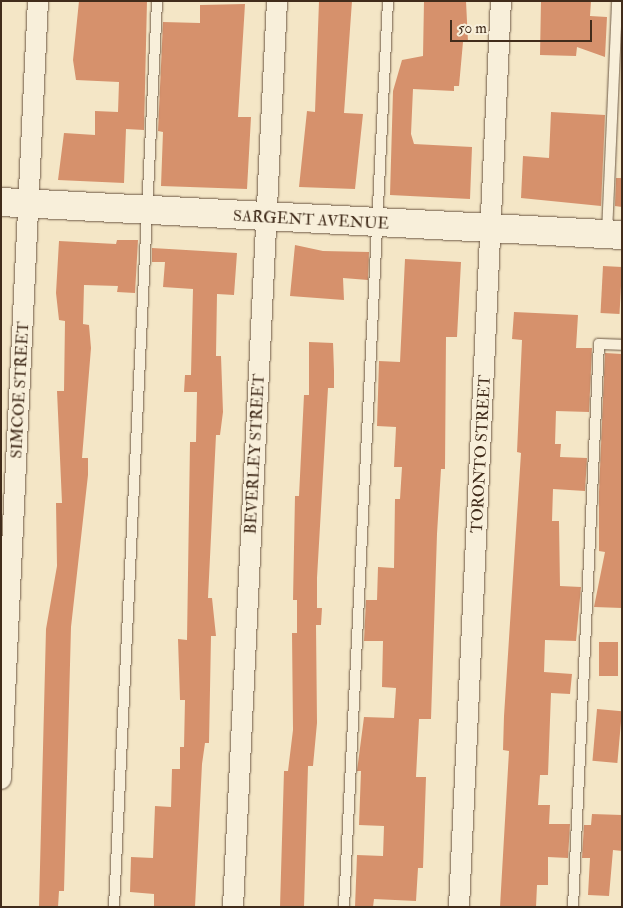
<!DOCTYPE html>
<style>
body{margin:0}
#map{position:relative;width:623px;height:908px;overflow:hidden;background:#f4e6c6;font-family:"IM FELL Double Pica",serif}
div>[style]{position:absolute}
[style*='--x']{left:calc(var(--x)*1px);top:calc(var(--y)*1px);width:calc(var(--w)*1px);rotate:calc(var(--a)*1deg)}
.building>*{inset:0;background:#d6916c;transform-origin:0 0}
.roads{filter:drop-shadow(0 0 1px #6e5a46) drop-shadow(0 0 1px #6e5a46)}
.service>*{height:10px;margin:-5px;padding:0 5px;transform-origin:5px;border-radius:5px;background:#f8efda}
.minor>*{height:20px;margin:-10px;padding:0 10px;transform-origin:10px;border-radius:10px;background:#f8efda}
.secondary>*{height:28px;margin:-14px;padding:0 14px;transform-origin:14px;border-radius:14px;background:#f8efda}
span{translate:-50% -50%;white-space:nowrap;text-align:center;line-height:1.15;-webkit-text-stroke:4px #f8efda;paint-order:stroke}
.street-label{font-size:16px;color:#412c1b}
.frame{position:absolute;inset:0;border:2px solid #412c1b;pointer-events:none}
.scale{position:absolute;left:450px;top:20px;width:142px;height:22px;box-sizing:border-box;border:2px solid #412c1b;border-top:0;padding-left:6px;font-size:15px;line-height:18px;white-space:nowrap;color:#412c1b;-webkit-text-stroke:4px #f8efda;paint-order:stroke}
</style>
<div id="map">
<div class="building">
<div style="clip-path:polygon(79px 1px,147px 1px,144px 130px,126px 129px,124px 183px,58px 180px,64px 133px,95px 135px,95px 111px,118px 112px,119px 82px,76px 80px,73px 60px)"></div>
<div style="clip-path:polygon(319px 1px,352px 1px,344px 113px,363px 114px,355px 189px,299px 187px,307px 111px,315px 112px)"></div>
<div style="clip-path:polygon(424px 1px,466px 1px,468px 42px,463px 42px,459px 86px,454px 86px,454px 91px,413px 89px,411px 134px,414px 144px,472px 147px,470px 199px,390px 195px,393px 91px,402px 60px,423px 56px)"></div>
<div style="clip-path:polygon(541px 1px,591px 1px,590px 16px,607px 17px,605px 57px,577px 47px,576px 56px,540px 55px)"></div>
<div style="clip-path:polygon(245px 4px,238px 117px,251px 117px,247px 189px,161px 186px,163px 132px,158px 131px,163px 22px,200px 23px,200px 5px)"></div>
<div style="clip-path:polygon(551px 112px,605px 115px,601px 206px,521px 198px,523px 156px,549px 158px)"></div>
<div style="clip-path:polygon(616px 178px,622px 178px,622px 207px,615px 206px)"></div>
<div style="clip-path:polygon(117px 240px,138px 240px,135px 293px,117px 292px,118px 286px,84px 285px,83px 324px,89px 325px,91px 348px,82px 458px,88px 458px,88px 475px,71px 627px,64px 891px,59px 891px,58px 907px,39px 907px,46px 629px,57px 566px,56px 503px,62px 503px,57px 391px,64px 391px,65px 321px,59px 320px,56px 293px,59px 241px,116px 244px)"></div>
<div style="clip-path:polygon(295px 245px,323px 251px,369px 252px,368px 280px,343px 278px,344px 300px,290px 296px)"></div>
<div style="clip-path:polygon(152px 248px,237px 253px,234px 295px,217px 294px,216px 356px,221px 356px,223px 412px,220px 435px,216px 435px,208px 598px,212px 598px,216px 636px,211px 636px,209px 743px,205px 743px,202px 764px,195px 907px,154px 907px,154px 894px,130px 892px,131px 857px,153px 858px,155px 806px,171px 807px,172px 769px,180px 769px,180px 747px,184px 747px,185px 700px,180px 700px,178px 639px,187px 640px,190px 442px,196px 442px,197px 392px,184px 392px,185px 375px,191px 375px,193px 289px,163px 287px,165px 262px,152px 262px)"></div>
<div style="clip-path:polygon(405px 259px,461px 262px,457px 337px,446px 337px,445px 469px,441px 469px,437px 534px,431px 719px,419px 719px,416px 777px,426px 777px,423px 868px,418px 868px,416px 901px,374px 899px,373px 907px,355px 907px,357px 855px,383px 856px,384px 826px,359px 825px,361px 771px,357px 771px,364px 717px,394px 718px,396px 688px,382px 687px,383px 641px,364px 641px,366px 600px,377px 600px,378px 567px,394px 568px,395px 499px,400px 499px,402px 467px,394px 467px,396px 427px,377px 426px,379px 361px,400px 362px)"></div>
<div style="left:603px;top:266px;width:19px;height:47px;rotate:3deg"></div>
<div style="clip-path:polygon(514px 312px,578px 315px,576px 348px,592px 348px,589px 412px,556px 411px,555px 444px,561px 444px,560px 457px,587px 458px,585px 491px,553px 489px,552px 521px,559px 521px,560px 586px,581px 587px,576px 641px,545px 640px,544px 672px,572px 674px,570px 694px,551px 693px,548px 775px,540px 775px,538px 805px,550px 805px,549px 824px,570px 824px,568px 858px,548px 857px,548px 885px,537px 885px,536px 907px,500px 907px,509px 751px,503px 750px,504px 716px,521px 453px,517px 452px,522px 340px,512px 339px)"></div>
<div style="clip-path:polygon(309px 342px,333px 343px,334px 371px,334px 388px,328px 388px,317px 578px,317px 608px,322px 608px,321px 625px,316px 625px,317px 723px,313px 766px,308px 766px,304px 907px,280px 907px,284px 771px,288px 771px,293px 730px,292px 633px,297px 633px,297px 600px,293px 600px,295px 496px,299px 496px,304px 395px,309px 395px)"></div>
<div style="clip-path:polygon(605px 353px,622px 354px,622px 608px,594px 607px,605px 552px,599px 551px,599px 492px)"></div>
<div style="left:599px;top:642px;width:19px;height:34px"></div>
<div style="left:597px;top:709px;width:25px;height:52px;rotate:5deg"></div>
<div style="clip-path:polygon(592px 814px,622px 815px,622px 851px,613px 850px,609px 896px,588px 895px,590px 858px,582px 858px,584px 825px,591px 825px)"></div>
</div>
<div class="roads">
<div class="service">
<div style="--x:607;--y:233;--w:232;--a:-87.5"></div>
<div style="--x:114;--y:907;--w:907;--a:-87.28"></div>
<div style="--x:344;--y:907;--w:907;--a:-87.22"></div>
<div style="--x:573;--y:907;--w:564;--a:-87.36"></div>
<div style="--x:599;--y:344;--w:23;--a:2"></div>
</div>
<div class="minor">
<div style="--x:1;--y:779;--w:779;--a:-87.28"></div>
<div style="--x:233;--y:907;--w:907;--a:-87.22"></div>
<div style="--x:459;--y:907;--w:907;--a:-87.35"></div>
</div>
<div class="secondary">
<div style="--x:1;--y:202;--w:622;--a:3.04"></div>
</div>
</div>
<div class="street-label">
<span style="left:311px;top:220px;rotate:3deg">SARGENT AVENUE</span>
<span style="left:20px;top:390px;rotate:-87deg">SIMCOE STREET</span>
<span style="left:255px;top:454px;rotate:-87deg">BEVERLEY STREET</span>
<span style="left:481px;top:454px;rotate:-87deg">TORONTO STREET</span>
</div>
<div class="frame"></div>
<div class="scale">50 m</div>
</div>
